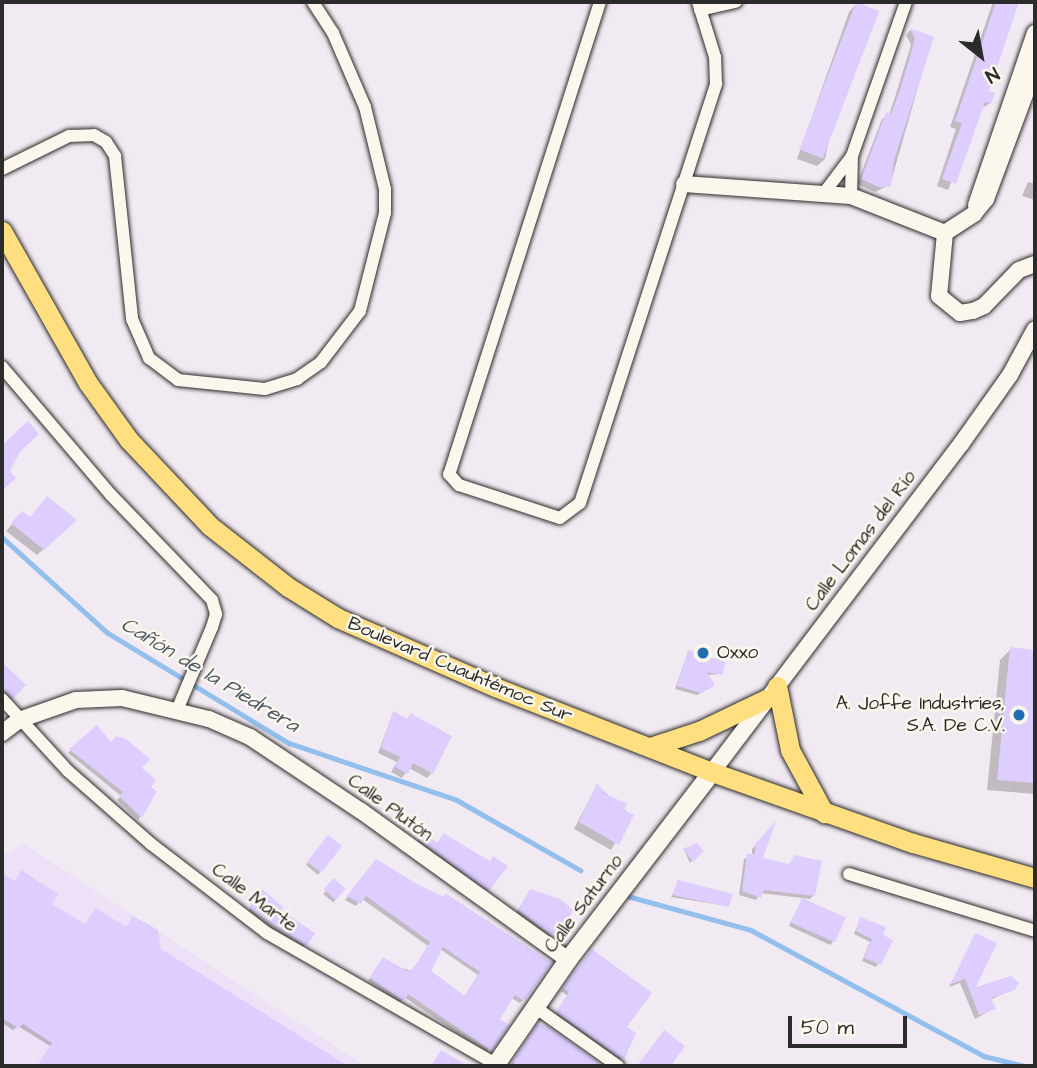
<!DOCTYPE html>
<meta charset="utf-8">
<style>
body{margin:0}
#map{position:relative;width:1037px;height:1068px;overflow:hidden;background:#f2eaf2;font-family:"Architects Daughter",sans-serif}
div>[style]{position:absolute}
[style*='--x']{left:calc(var(--x)*1px);top:calc(var(--y)*1px);width:calc(var(--w)*1px);rotate:calc(var(--a)*1deg)}
.built>*{inset:0;background:#ece1f6}
.shadow>*{inset:0;background:#0003;transform-origin:0 0}
.stream>*{height:4.5px;margin:-2.25px;padding:0 2.25px;transform-origin:2.25px;border-radius:2.25px;background:#92bfec}
.building>*{inset:0;background:#decdff;transform-origin:0 0}
.roads{filter:drop-shadow(0 0 2px #2b2b2b) drop-shadow(0 0 2px #2b2b2b)}
.minor>*{height:12px;margin:-6px;padding:0 6px;transform-origin:6px;border-radius:6px;background:#fbf7ec}
.tertiary>*{height:16px;margin:-8px;padding:0 8px;transform-origin:8px;border-radius:8px;background:#fbf7ec}
.secondary>*{height:18px;margin:-9px;padding:0 9px;transform-origin:9px;border-radius:9px;background:#fbf7ec}
.primary>*{height:19px;margin:-9.5px;padding:0 9.5px;transform-origin:9.5px;border-radius:9.5px;background:#ffdf80}
.dots>*{width:19px;height:19px;translate:-50% -50%;box-sizing:border-box;border:4px solid #fbf7ec;border-radius:50%}
span{translate:-50% -50%;white-space:nowrap;text-align:center;line-height:1.15;-webkit-text-stroke:5px #fbf7ec;paint-order:stroke}
.street-label{font-size:19px;color:#2b2b2b}
.poi-label{font-size:19px;color:#2b2b2b}
.left{translate:0 -50%;text-align:left}
.right{translate:-100% -50%;text-align:right}
.water-label{font-size:21px;color:#4a5765;font-style:italic}
.frame{position:absolute;inset:0;border:4px solid #2b2b2b;pointer-events:none}
.north{position:absolute;left:946px;top:21px;width:70px;height:70px;-webkit-text-stroke:5px #fbf7ec;paint-order:stroke;rotate:149deg;font-size:19px;font-weight:700;line-height:28px;text-align:center;color:#2b2b2b}
.north::after{content:'';display:block;margin:auto;width:24px;height:32px;background:#2b2b2b;clip-path:polygon(50% 0,100% 100%,50% 72%,0 100%)}
.scale{position:absolute;left:788px;top:1016px;width:119px;height:32px;box-sizing:border-box;border:4px solid #2b2b2b;border-top:0;padding-left:9px;font-size:21px;line-height:24px;white-space:nowrap;color:#2b2b2b;-webkit-text-stroke:5px #fbf7ec;paint-order:stroke}
</style>
<div id="map">
<div class="built">
<div style="clip-path:polygon(24px 844px,365px 1066px,2px 1066px,2px 856px)"></div>
</div>
<div class="shadow">
<div style="clip-path:polygon(993px 2px,1017px 2px,986px 92px,990px 103px,981px 109px,948px 190px,937px 186px,956px 129px,950px 127px)"></div>
<div style="clip-path:polygon(856px 4px,825px 159px,817px 166px,797px 159px,849px 12px)"></div>
<div style="clip-path:polygon(910px 30px,932px 38px,890px 185px,875px 192px,857px 184px,882px 119px,889px 115px,895px 97px,911px 45px,906px 35px)"></div>
<div style="clip-path:polygon(1028px 182px,1035px 184px,1035px 200px,1022px 196px)"></div>
<div style="clip-path:polygon(22px 513px,29px 519px,68px 527px,37px 555px,6px 531px)"></div>
<div style="clip-path:polygon(1011px 649px,1035px 652px,1035px 794px,987px 790px,1000px 660px)"></div>
<div style="clip-path:polygon(688px 652px,720px 674px,707px 675px,710px 688px,697px 695px,675px 689px)"></div>
<div style="clip-path:polygon(2px 665px,24px 685px,9px 701px,2px 695px)"></div>
<div style="clip-path:polygon(393px 713px,406px 720px,410px 716px,432px 773px,427px 778px,409px 768px,402px 778px,391px 772px,397px 762px,378px 753px)"></div>
<div style="clip-path:polygon(96px 728px,139px 769px,155px 792px,138px 820px,117px 800px,121px 796px,68px 753px)"></div>
<div style="clip-path:polygon(597px 785px,632px 816px,611px 850px,574px 829px)"></div>
<div style="clip-path:polygon(772px 827px,761px 859px,789px 865px,794px 857px,814px 895px,810px 899px,760px 893px,756px 900px,739px 895px,744px 859px,752px 856px,752px 849px)"></div>
<div style="clip-path:polygon(419px 838px,437px 844px,441px 838px,489px 862px,488px 889px,485px 892px,416px 843px)"></div>
<div style="clip-path:polygon(325px 840px,340px 847px,318px 875px,306px 865px)"></div>
<div style="clip-path:polygon(684px 850px,702px 851px,690px 863px)"></div>
<div style="clip-path:polygon(evenodd,373px 864px,443px 898px,446px 895px,523px 1000px,520px 1003px,511px 998px,497px 1020px,487px 1053px,404px 997px,400px 1003px,368px 981px,380px 962px,412px 971px,428px 946px,362px 899px,356px 906px,345px 900px,373px 864px,440px 949px,478px 975px,464px 997px,428px 972px,440px 949px)"></div>
<div style="clip-path:polygon(21px 873px,50px 905px,85px 926px,159px 950px,344px 1066px,38px 1066px,50px 1046px,18px 1026px,13px 1030px,2px 1023px,2px 875px,14px 882px)"></div>
<div style="left:334px;top:881px;width:13px;height:17px;rotate:39deg"></div>
<div style="clip-path:polygon(679px 882px,727px 906px,671px 897px)"></div>
<div style="clip-path:polygon(530px 891px,557px 939px,551px 944px,514px 916px)"></div>
<div style="clip-path:polygon(258px 895px,278px 910px,305px 945px,302px 948px,247px 913px)"></div>
<div style="clip-path:polygon(802px 900px,833px 942px,830px 945px,789px 926px)"></div>
<div style="clip-path:polygon(860px 919px,891px 941px,876px 967px,862px 961px,870px 942px,854px 934px)"></div>
<div style="clip-path:polygon(976px 935px,973px 990px,1013px 989px,990px 1000px,993px 1009px,975px 1019px,960px 983px,949px 987px)"></div>
<div style="clip-path:polygon(589px 954px,625px 1027px,620px 1061px,555px 1015px,568px 996px,561px 991px)"></div>
<div style="clip-path:polygon(546px 1028px,600px 1066px,510px 1065px,535px 1030px)"></div>
</div>
<div class="stream">
<div style="--x:2;--y:537;--w:143;--a:42.2"></div>
<div style="--x:108;--y:633;--w:212;--a:31.3"></div>
<div style="--x:289;--y:743;--w:177;--a:18.7"></div>
<div style="--x:457;--y:800;--w:142;--a:29.6"></div>
<div style="--x:624;--y:895;--w:132;--a:15.4"></div>
<div style="--x:751;--y:930;--w:265;--a:28.4"></div>
<div style="--x:984;--y:1056;--w:41;--a:14"></div>
</div>
<div class="building">
<div style="left:856px;top:2px;width:25px;height:158px;rotate:21deg"></div>
<div style="clip-path:polygon(996px 2px,1019px 2px,989px 91px,995px 93px,991px 104px,985px 102px,956px 184px,942px 179px,962px 123px,955px 121px)"></div>
<div style="clip-path:polygon(910px 28px,934px 37px,894px 160px,891px 186px,881px 188px,861px 179px,886px 112px,891px 114px,900px 90px,915px 39px)"></div>
<div style="clip-path:polygon(28px 421px,39px 434px,20px 452px,10px 471px,16px 478px,2px 491px,2px 445px)"></div>
<div style="clip-path:polygon(47px 496px,77px 520px,44px 550px,11px 523px,22px 511px,30px 517px)"></div>
<div style="clip-path:polygon(1010px 647px,1035px 650px,1035px 783px,997px 780px)"></div>
<div style="clip-path:polygon(688px 650px,726px 662px,722px 675px,707px 672px,715px 685px,701px 693px,677px 686px)"></div>
<div style="clip-path:polygon(2px 662px,26px 685px,13px 699px,2px 688px)"></div>
<div style="clip-path:polygon(393px 711px,408px 719px,410px 713px,452px 736px,433px 774px,413px 763px,408px 774px,395px 767px,400px 757px,381px 748px)"></div>
<div style="clip-path:polygon(97px 725px,111px 742px,116px 736px,126px 739px,150px 759px,142px 768px,156px 780px,151px 787px,157px 791px,142px 818px,119px 796px,123px 792px,69px 749px)"></div>
<div style="clip-path:polygon(597px 783px,606px 794px,627px 804px,624px 810px,634px 815px,619px 845px,579px 822px)"></div>
<div style="clip-path:polygon(776px 821px,763px 858px,790px 864px,794px 855px,822px 861px,815px 896px,764px 890px,761px 898px,742px 891px,747px 854px,755px 854px,755px 844px)"></div>
<div style="clip-path:polygon(422px 833px,438px 843px,443px 833px,490px 861px,493px 856px,508px 866px,489px 891px,418px 839px)"></div>
<div style="left:328px;top:835px;width:18px;height:34px;rotate:38deg"></div>
<div style="clip-path:polygon(697px 843px,704px 851px,693px 862px,683px 849px)"></div>
<div style="clip-path:polygon(evenodd,376px 859px,417px 884px,444px 897px,445px 893px,552px 963px,524px 1001px,515px 995px,500px 1019px,509px 1025px,492px 1051px,408px 994px,404px 1001px,370px 978px,383px 957px,407px 971px,413px 969px,430px 942px,366px 896px,361px 904px,347px 896px,376px 859px,443px 947px,480px 972px,465px 996px,431px 971px,443px 947px)"></div>
<div style="clip-path:polygon(21px 870px,58px 894px,52px 904px,85px 924px,96px 908px,126px 927px,133px 916px,158px 930px,161px 949px,348px 1066px,37px 1066px,52px 1043px,23px 1024px,18px 1028px,2px 1018px,2px 873px,15px 881px)"></div>
<div style="left:334px;top:878px;width:16px;height:15px;rotate:43deg"></div>
<div style="clip-path:polygon(678px 880px,733px 894px,729px 907px,672px 895px)"></div>
<div style="clip-path:polygon(262px 889px,283px 907px,281px 910px,315px 933px,307px 946px,249px 908px)"></div>
<div style="clip-path:polygon(530px 889px,560px 899px,573px 910px,558px 940px,518px 910px)"></div>
<div style="left:802px;top:898px;width:48px;height:27px;rotate:24deg"></div>
<div style="clip-path:polygon(860px 917px,886px 927px,883px 934px,893px 941px,881px 965px,864px 958px,872px 939px,856px 931px)"></div>
<div style="clip-path:polygon(975px 933px,997px 943px,976px 987px,1011px 976px,1019px 983px,1015px 990px,991px 998px,996px 1009px,979px 1015px,965px 979px,951px 984px)"></div>
<div style="clip-path:polygon(592px 949px,652px 993px,627px 1027px,636px 1033px,624px 1060px,556px 1012px,569px 992px,563px 988px)"></div>
<div style="clip-path:polygon(537px 1024px,547px 1026px,603px 1066px,519px 1066px,512px 1062px)"></div>
<div style="clip-path:polygon(664px 1030px,685px 1046px,671px 1066px,637px 1066px)"></div>
<div style="clip-path:polygon(441px 1050px,468px 1066px,431px 1066px)"></div>
</div>
<div class="roads">
<div class="minor">
<div style="--x:600;--y:2;--w:496;--a:107.7"></div>
<div style="--x:449;--y:474;--w:15;--a:48"></div>
<div style="--x:459;--y:485;--w:106;--a:18.1"></div>
<div style="--x:560;--y:518;--w:25;--a:-37"></div>
<div style="--x:580;--y:503;--w:441;--a:-72"></div>
<div style="--x:716;--y:84;--w:27;--a:-92"></div>
<div style="--x:715;--y:57;--w:58;--a:-107.2"></div>
<div style="--x:700;--y:10;--w:37;--a:-13"></div>
<div style="--x:2;--y:169;--w:75;--a:-26.2"></div>
<div style="--x:69;--y:136;--w:25;--a:-2"></div>
<div style="--x:94;--y:135;--w:14;--a:30"></div>
<div style="--x:106;--y:142;--w:17;--a:57"></div>
<div style="--x:115;--y:156;--w:164;--a:84"></div>
<div style="--x:132;--y:319;--w:43;--a:66.4"></div>
<div style="--x:149;--y:358;--w:36;--a:37"></div>
<div style="--x:178;--y:380;--w:87;--a:5.9"></div>
<div style="--x:265;--y:389;--w:34;--a:-17"></div>
<div style="--x:297;--y:379;--w:29;--a:-35"></div>
<div style="--x:321;--y:362;--w:64;--a:-52.6"></div>
<div style="--x:360;--y:311;--w:101;--a:-75.7"></div>
<div style="--x:385;--y:213;--w:24;--a:-90"></div>
<div style="--x:385;--y:189;--w:84;--a:-103.7"></div>
<div style="--x:365;--y:107;--w:81;--a:-113.4"></div>
<div style="--x:333;--y:33;--w:37;--a:-123"></div>
<div style="--x:824;--y:193;--w:46;--a:-52.9"></div>
<div style="--x:851;--y:196;--w:40;--a:-88.6"></div>
<div style="--x:852;--y:156;--w:163;--a:-70.7"></div>
<div style="--x:2;--y:367;--w:168;--a:49.6"></div>
<div style="--x:111;--y:495;--w:146;--a:46.1"></div>
<div style="--x:212;--y:600;--w:15;--a:74"></div>
<div style="--x:216;--y:614;--w:14;--a:107"></div>
<div style="--x:212;--y:627;--w:88;--a:112.8"></div>
<div style="--x:2;--y:699;--w:98;--a:47.5"></div>
<div style="--x:68;--y:771;--w:111;--a:41.3"></div>
<div style="--x:151;--y:844;--w:146;--a:37.5"></div>
<div style="--x:267;--y:933;--w:264;--a:29.8"></div>
<div style="--x:849;--y:874;--w:195;--a:17"></div>
<div style="--x:535;--y:1007;--w:102;--a:35.4"></div>
</div>
<div class="tertiary">
<div style="--x:1035;--y:68;--w:140;--a:110.5"></div>
<div style="--x:986;--y:199;--w:19;--a:129"></div>
<div style="--x:974;--y:214;--w:35;--a:147"></div>
<div style="--x:945;--y:233;--w:63;--a:95.4"></div>
<div style="--x:939;--y:296;--w:27;--a:39"></div>
<div style="--x:960;--y:313;--w:13;--a:-9"></div>
<div style="--x:973;--y:311;--w:12;--a:-24"></div>
<div style="--x:984;--y:306;--w:50;--a:-45.8"></div>
<div style="--x:1019;--y:270;--w:17;--a:-21"></div>
<div style="--x:684;--y:184;--w:167;--a:4.1"></div>
<div style="--x:851;--y:196;--w:101;--a:21.5"></div>
<div style="--x:976;--y:205;--w:182;--a:-71.1"></div>
<div style="--x:2;--y:733;--w:21;--a:-37"></div>
<div style="--x:19;--y:720;--w:60;--a:-19.3"></div>
<div style="--x:76;--y:700;--w:46;--a:-2.5"></div>
<div style="--x:122;--y:698;--w:89;--a:13.6"></div>
<div style="--x:209;--y:719;--w:45;--a:23.7"></div>
<div style="--x:250;--y:737;--w:133;--a:33.7"></div>
<div style="--x:361;--y:811;--w:255;--a:35.7"></div>
<div style="--x:712;--y:772;--w:412;--a:-52.8"></div>
<div style="--x:961;--y:444;--w:85;--a:-54.6"></div>
<div style="--x:1010;--y:375;--w:52;--a:-61.5"></div>
</div>
<div class="secondary">
<div style="--x:495;--y:1066;--w:129;--a:-55.4"></div>
<div style="--x:568;--y:960;--w:237;--a:-52.5"></div>
</div>
<div class="primary">
<div style="--x:2;--y:231;--w:175;--a:60.5"></div>
<div style="--x:88;--y:383;--w:70;--a:54.3"></div>
<div style="--x:129;--y:440;--w:118;--a:46.7"></div>
<div style="--x:210;--y:526;--w:99;--a:38"></div>
<div style="--x:288;--y:587;--w:59;--a:31.8"></div>
<div style="--x:338;--y:618;--w:171;--a:23.7"></div>
<div style="--x:495;--y:687;--w:233;--a:21.4"></div>
<div style="--x:712;--y:772;--w:213;--a:19.5"></div>
<div style="--x:913;--y:843;--w:127;--a:16"></div>
<div style="--x:777;--y:686;--w:65;--a:78.5"></div>
<div style="--x:790;--y:750;--w:72;--a:61.6"></div>
<div style="--x:650;--y:747;--w:52;--a:-18.1"></div>
<div style="--x:699;--y:731;--w:74;--a:-25.5"></div>
</div>
</div>
<div class="dots">
<div style="left:703px;top:653px;background:#1f6fb2"></div>
<div style="left:1019px;top:715px;background:#1f6fb2"></div>
</div>
<div class="street-label">
<span style="left:861px;top:541px;rotate:-53deg">Calle Lomas del Río</span>
<span style="left:460px;top:670px;rotate:23deg">Boulevard Cuauhtémoc Sur</span>
<span style="left:390px;top:808px;rotate:36deg">Calle Plutón</span>
<span style="left:254px;top:898px;rotate:37deg">Calle Marte</span>
<span style="left:584px;top:904px;rotate:-53deg">Calle Saturno</span>
</div>
<div class="poi-label">
<span class="left" style="left:717px;top:653px">Oxxo</span>
<span class="right" style="left:1005px;top:715px">A. Joffe Industries,<br>S.A. De C.V.</span>
</div>
<div class="water-label">
<span style="left:210px;top:675px;rotate:31deg">Cañón de la Piedrera</span>
</div>
<div class="frame"></div>
<div class="north">N</div>
<div class="scale">50 m</div>
</div>
